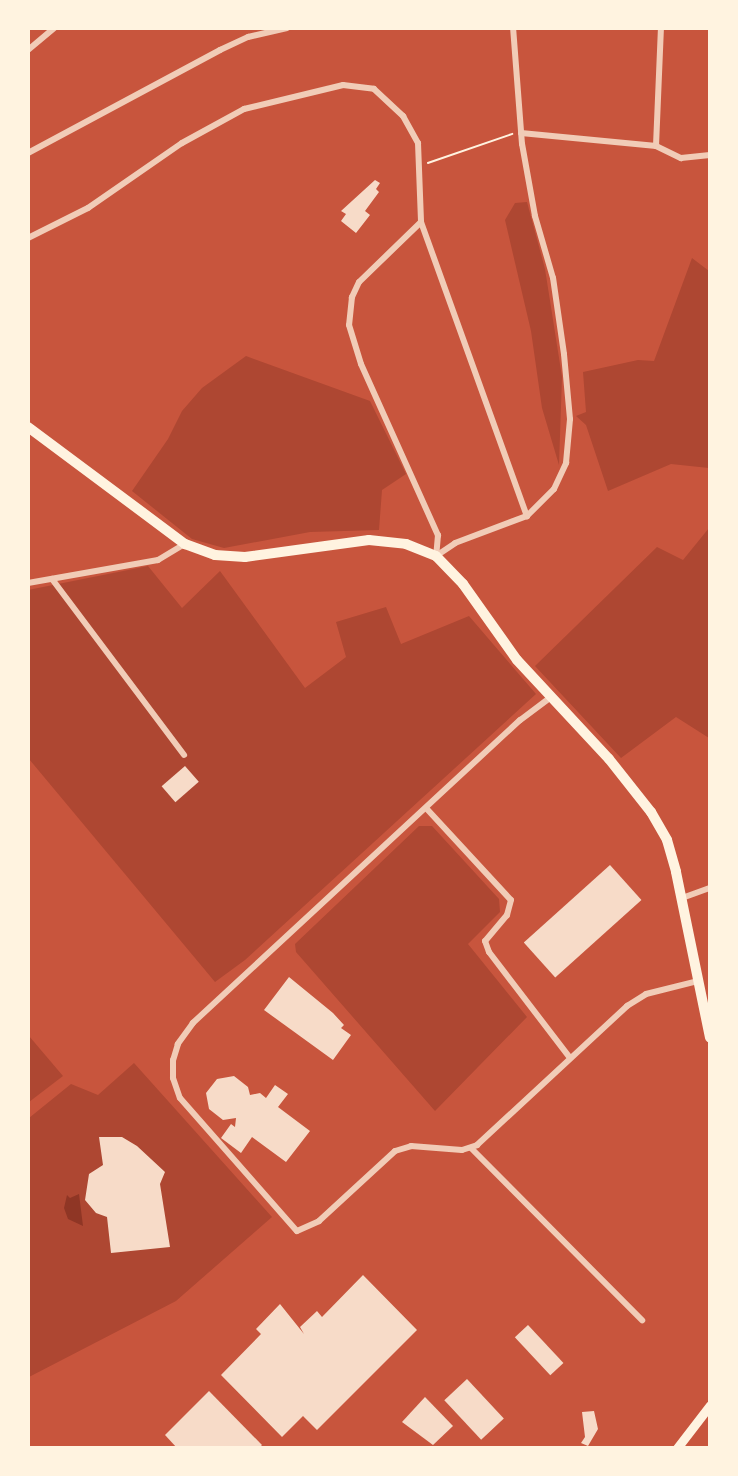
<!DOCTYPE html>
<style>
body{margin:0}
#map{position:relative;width:738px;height:1476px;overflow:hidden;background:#c8553d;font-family:Georgia,serif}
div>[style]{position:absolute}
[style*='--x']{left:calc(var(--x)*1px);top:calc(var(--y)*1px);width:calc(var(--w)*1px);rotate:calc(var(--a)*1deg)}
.green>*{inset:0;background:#ae4732}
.water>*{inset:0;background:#8f3625}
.building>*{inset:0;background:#f7dbc8;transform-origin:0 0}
.path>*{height:1.5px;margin:-0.75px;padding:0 0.75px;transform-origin:0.75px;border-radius:0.75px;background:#fff3e0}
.minor>*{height:6px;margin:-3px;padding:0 3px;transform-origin:3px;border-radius:3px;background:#f1ccb7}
.secondary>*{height:9px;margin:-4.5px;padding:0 4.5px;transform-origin:4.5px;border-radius:4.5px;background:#fff3e0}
.primary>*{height:10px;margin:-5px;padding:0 5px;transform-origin:5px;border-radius:5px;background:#fff3e0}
span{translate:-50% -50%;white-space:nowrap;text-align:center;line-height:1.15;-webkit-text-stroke:6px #fff3e0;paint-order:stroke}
.frame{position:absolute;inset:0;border:30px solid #fff3e0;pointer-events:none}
</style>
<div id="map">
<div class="green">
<div style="clip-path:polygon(527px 202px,545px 269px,562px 377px,559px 465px,542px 408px,531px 331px,505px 220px,515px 203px)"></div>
<div style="clip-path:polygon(692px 258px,709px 271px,709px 468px,671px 464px,608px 491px,586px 425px,576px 416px,586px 412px,583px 372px,638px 360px,654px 361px)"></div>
<div style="clip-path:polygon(246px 356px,370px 401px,406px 474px,382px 490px,379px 530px,310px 532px,224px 548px,192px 539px,132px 491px,168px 439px,182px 411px,202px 388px)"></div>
<div style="clip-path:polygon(709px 528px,709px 738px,676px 717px,621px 758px,535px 666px,657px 547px,683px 560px)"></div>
<div style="clip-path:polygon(148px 566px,182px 608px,220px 571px,305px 688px,346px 657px,336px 622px,386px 607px,401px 644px,469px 616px,536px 694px,245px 960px,215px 982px,29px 759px,28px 590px)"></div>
<div style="clip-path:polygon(419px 826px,432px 826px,499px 899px,500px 912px,468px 944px,527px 1017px,435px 1111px,296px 952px,295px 944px)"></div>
<div style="clip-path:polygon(29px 1036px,63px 1076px,29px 1102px,28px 1102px)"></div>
<div style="clip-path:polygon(134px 1063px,272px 1217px,176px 1301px,29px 1377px,29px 1118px,71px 1084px,98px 1095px)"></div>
</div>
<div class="water">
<div style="clip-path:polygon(79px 1194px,83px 1226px,68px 1219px,64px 1208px,67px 1195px,70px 1198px)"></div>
</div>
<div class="building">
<div style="clip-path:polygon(375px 180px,380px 183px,376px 189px,379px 192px,365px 211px,370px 215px,356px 233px,341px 221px,346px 214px,341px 211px)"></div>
<div style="left:185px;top:766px;width:21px;height:31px;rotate:49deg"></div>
<div style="left:610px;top:865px;width:47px;height:116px;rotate:48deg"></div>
<div style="clip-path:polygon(289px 977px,333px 1013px,344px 1025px,341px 1028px,351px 1035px,333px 1060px,264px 1010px)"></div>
<div style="clip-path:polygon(234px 1076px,248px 1087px,250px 1095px,260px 1093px,266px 1098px,275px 1085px,288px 1094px,278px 1107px,310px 1131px,286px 1162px,252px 1137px,241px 1153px,221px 1138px,231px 1124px,235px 1127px,236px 1118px,223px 1120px,209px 1109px,206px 1093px,217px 1079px)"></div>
<div style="clip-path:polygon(99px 1137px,122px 1137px,137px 1146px,165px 1172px,160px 1184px,170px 1247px,111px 1253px,107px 1217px,96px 1213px,85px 1200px,89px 1174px,103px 1165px)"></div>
<div style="clip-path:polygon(363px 1275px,417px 1330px,317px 1430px,303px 1416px,282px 1437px,221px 1375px,261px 1334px,256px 1329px,280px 1304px,304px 1334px,300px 1327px,317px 1311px,322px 1317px)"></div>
<div style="left:528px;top:1325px;width:52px;height:18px;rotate:47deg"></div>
<div style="left:467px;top:1379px;width:54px;height:31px;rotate:47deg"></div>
<div style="clip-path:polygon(209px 1391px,262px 1445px,259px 1448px,177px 1448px,165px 1435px)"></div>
<div style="clip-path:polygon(425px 1397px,453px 1426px,433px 1445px,402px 1422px)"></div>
<div style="clip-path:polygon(594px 1411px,598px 1429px,588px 1446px,581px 1443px,585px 1437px,582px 1412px)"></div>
</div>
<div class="path">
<div style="--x:428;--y:163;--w:89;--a:-19"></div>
</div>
<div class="minor">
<div style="--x:28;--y:50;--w:34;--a:-40"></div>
<div style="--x:521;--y:133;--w:136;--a:5.5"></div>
<div style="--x:656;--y:146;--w:28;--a:26"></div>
<div style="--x:681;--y:158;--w:29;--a:-6"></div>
<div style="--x:656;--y:146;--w:118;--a:-87.6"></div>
<div style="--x:28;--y:153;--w:218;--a:-28.2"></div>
<div style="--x:220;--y:50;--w:31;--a:-25"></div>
<div style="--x:248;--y:37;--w:40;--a:-13"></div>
<div style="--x:421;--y:222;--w:86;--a:135.9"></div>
<div style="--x:359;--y:282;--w:17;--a:115"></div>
<div style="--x:352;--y:297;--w:28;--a:96"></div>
<div style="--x:349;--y:325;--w:41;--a:72.9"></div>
<div style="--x:361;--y:364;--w:188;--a:65.8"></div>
<div style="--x:438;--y:535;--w:21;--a:95"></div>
<div style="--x:28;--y:238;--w:67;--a:-26.6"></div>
<div style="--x:88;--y:208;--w:114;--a:-34.7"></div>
<div style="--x:182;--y:143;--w:71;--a:-28.7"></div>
<div style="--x:244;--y:109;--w:102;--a:-13.6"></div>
<div style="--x:343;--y:85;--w:31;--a:7"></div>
<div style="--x:374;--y:89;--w:40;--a:43"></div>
<div style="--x:403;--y:116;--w:31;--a:61"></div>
<div style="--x:418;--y:143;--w:79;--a:87.8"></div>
<div style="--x:421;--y:222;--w:313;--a:70.2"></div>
<div style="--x:436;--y:556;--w:23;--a:-34"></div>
<div style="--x:455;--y:543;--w:77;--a:-20.6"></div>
<div style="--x:527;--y:516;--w:38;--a:-45"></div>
<div style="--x:554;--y:489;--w:29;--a:-65"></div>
<div style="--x:566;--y:463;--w:44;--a:-84.8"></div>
<div style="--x:570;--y:419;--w:65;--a:-95.3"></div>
<div style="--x:564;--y:354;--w:77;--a:-98.2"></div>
<div style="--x:553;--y:278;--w:65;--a:-106.2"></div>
<div style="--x:535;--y:216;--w:73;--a:-100.2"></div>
<div style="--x:522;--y:144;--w:116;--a:-94.4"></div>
<div style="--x:52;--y:579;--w:220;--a:53.1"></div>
<div style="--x:28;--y:583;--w:132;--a:-10"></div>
<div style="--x:158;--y:560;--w:31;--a:-31"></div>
<div style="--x:551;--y:697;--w:39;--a:143"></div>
<div style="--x:520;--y:720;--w:446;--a:137.2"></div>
<div style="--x:193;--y:1023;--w:26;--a:126"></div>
<div style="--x:178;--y:1044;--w:17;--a:107"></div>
<div style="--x:173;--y:1060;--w:18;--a:90"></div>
<div style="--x:173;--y:1078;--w:21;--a:71"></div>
<div style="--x:180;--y:1098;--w:177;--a:48.7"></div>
<div style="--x:297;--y:1231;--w:24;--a:-24"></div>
<div style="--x:319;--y:1221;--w:103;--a:-42.6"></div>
<div style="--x:395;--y:1151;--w:17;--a:-17"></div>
<div style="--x:411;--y:1146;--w:51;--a:4.5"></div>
<div style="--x:462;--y:1150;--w:16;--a:-18"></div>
<div style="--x:477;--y:1145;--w:205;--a:-42.8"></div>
<div style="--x:627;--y:1006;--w:22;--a:-32"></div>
<div style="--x:646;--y:994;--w:54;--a:-14"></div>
<div style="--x:426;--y:808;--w:125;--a:47.3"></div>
<div style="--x:511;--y:900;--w:16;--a:105"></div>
<div style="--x:507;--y:915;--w:34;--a:130"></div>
<div style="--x:485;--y:941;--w:12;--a:70"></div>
<div style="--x:489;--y:952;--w:133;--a:52.6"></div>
<div style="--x:682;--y:898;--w:30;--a:-20"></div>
<div style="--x:471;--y:1148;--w:243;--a:45.2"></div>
</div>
<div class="secondary">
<div style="--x:677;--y:1448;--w:54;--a:-52.5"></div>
</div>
<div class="primary">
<div style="--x:28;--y:427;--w:196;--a:36.7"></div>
<div style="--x:185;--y:544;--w:32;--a:20"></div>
<div style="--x:215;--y:555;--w:30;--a:4"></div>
<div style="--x:245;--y:557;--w:125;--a:-7.8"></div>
<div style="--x:369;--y:540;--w:37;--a:6"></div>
<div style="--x:406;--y:544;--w:32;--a:22"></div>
<div style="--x:436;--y:556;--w:39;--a:46"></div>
<div style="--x:463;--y:584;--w:93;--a:54.6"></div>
<div style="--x:517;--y:660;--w:135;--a:47.1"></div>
<div style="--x:609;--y:759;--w:68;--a:51.6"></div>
<div style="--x:651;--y:812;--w:32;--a:60"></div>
<div style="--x:667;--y:840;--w:33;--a:74"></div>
<div style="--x:676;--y:872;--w:169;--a:78.4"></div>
</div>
<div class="frame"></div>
</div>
